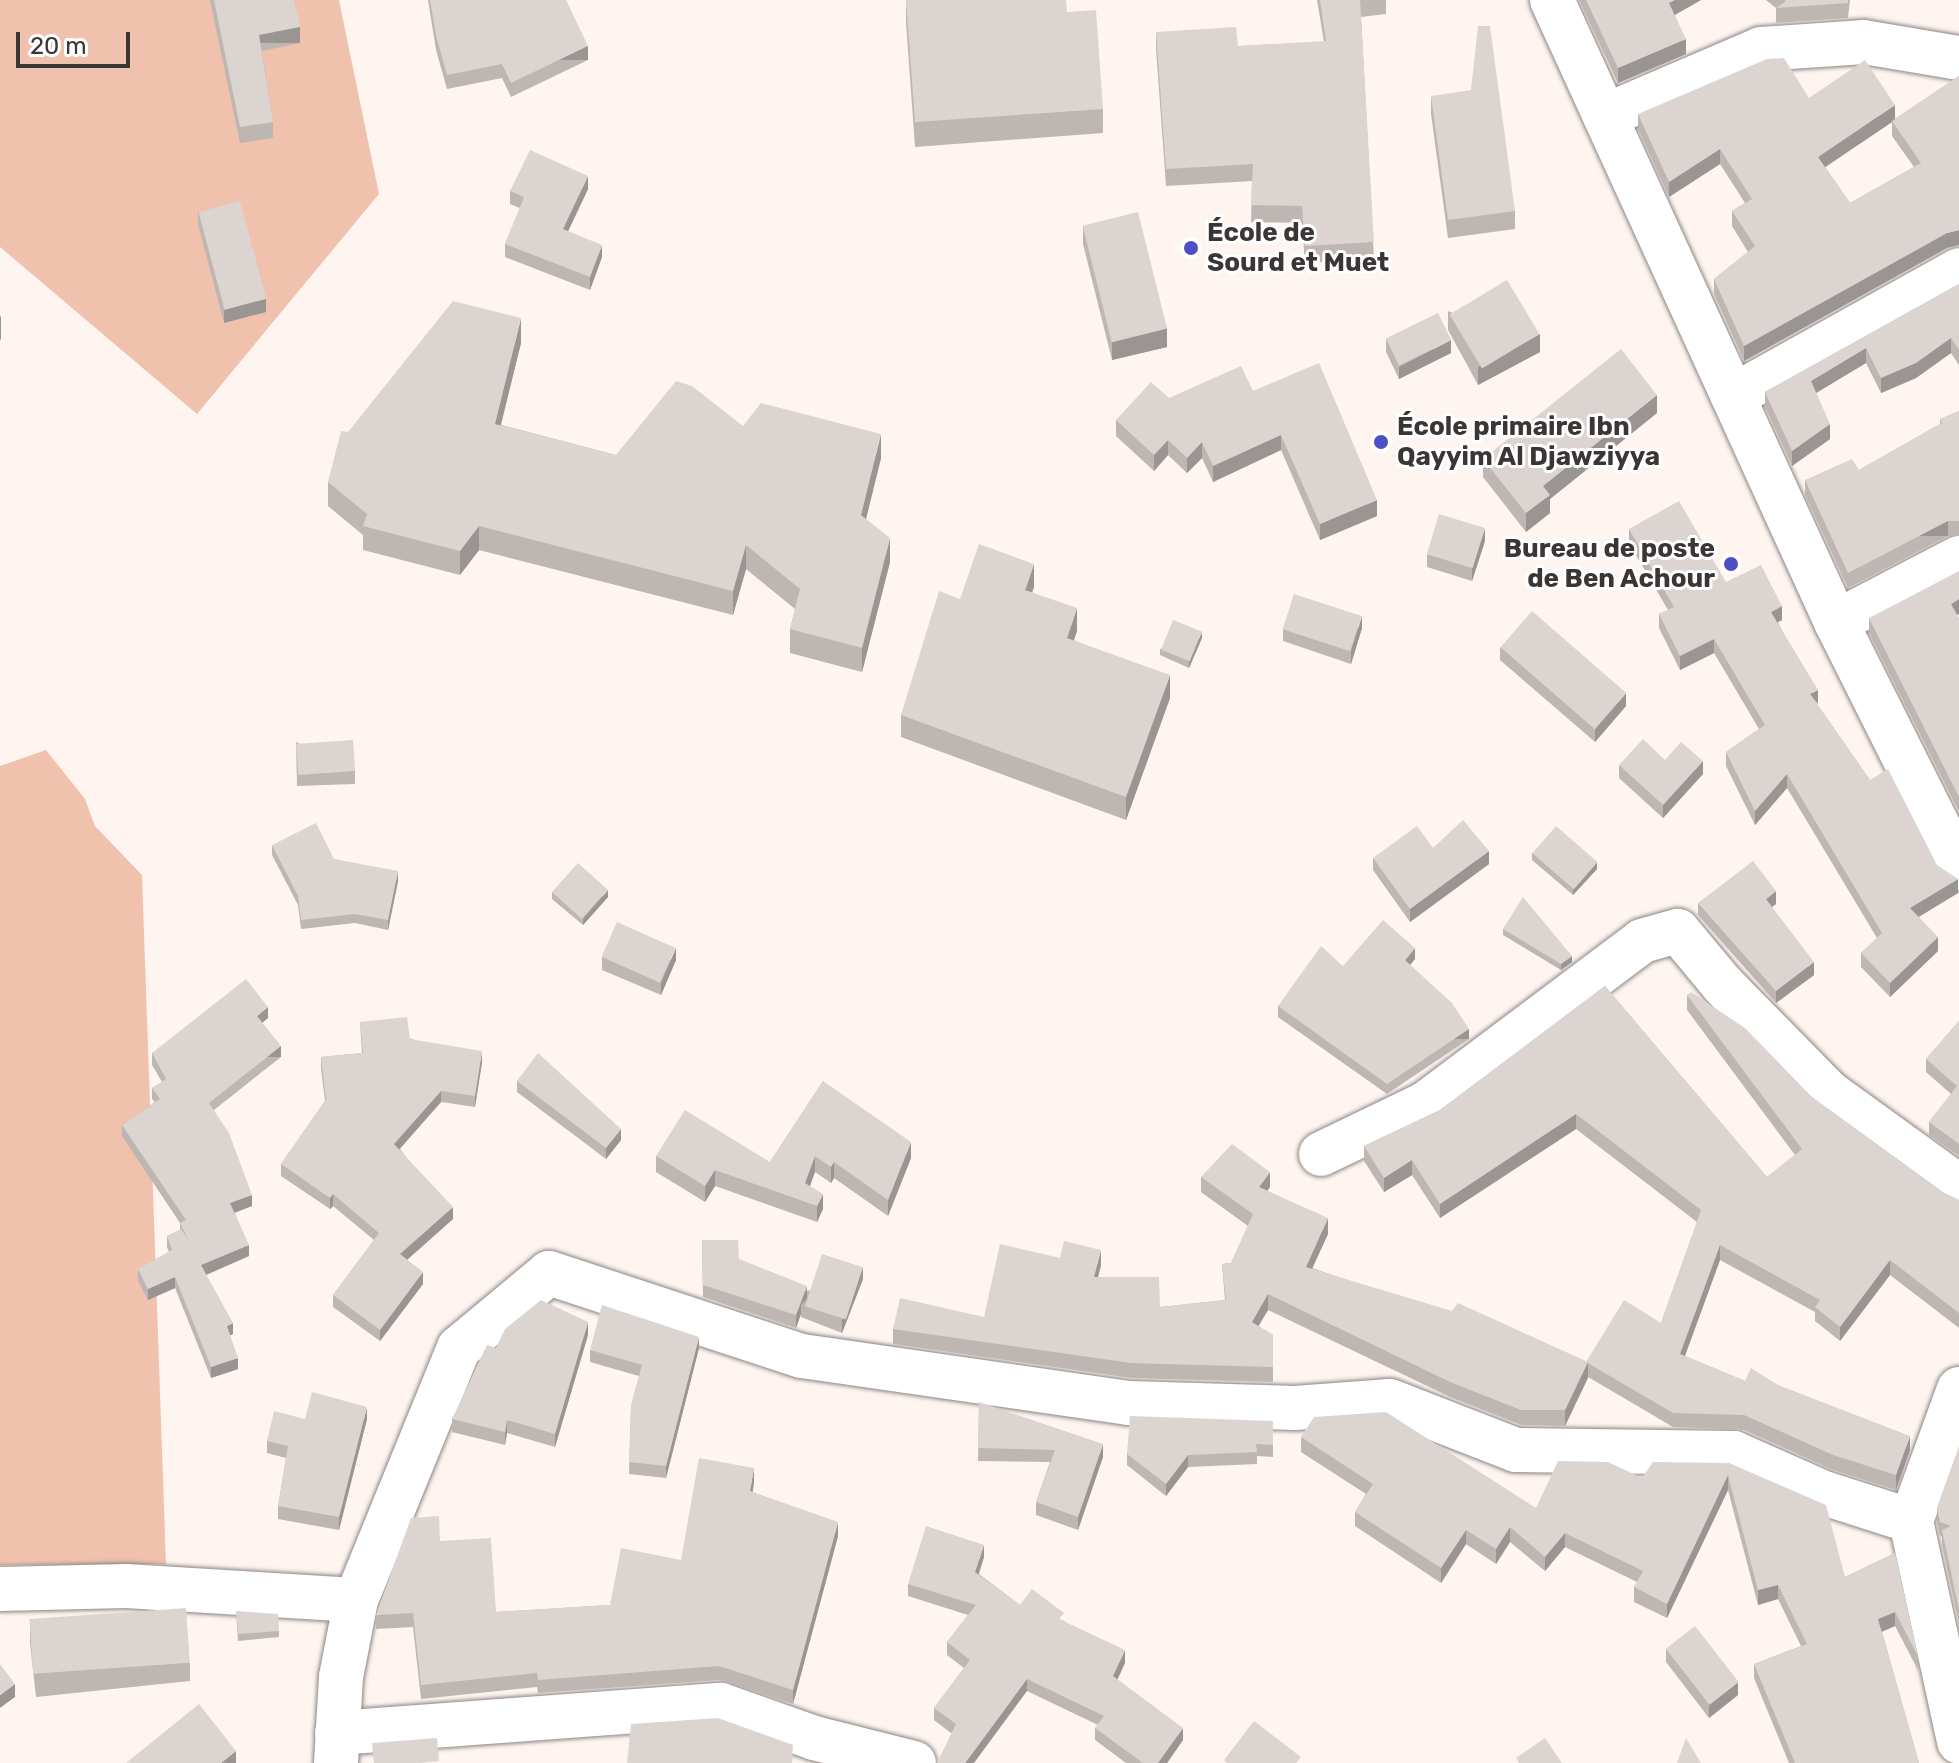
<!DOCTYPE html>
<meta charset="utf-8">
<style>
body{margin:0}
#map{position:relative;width:1959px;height:1763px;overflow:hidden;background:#fef5f1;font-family:Rubik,sans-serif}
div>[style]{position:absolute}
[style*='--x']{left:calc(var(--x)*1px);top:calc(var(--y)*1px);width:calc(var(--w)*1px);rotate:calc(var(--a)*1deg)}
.green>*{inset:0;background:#f0c2ae}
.roads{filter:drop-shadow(0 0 2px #8d8582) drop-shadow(0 0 2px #8d8582)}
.minor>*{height:44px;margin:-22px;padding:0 22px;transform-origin:22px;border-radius:22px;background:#fff}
.wall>*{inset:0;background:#bdb6b3}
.shaded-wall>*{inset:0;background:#9a9492;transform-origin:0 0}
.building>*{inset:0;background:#dcd4d0;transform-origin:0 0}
.dots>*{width:22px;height:22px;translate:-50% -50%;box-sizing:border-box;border:4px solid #fff;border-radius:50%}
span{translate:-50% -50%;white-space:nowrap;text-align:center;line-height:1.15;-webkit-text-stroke:6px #fff;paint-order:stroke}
.poi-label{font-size:26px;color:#3a3635;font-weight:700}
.left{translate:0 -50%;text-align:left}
.right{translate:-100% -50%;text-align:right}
.scale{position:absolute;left:16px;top:32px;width:114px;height:36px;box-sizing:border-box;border:4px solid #3a3635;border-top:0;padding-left:10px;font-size:24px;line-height:28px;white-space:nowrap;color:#3a3635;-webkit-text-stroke:6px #fff;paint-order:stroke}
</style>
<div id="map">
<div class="green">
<div style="clip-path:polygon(0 0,339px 0,379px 194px,197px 414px,0 247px)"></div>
<div style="clip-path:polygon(46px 750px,85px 799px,95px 826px,142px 875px,166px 1564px,0 1565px,0 766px)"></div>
</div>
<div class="roads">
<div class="minor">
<div style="--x:1552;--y:0;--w:684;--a:65.46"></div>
<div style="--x:1836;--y:622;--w:275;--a:63.4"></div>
<div style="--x:1605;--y:116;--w:170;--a:-23.2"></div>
<div style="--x:1761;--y:49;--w:103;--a:-3.9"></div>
<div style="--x:1864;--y:42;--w:96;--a:9.6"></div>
<div style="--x:1733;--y:396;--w:259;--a:-29.1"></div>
<div style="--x:1836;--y:622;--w:139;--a:-27.5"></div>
<div style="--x:1321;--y:1154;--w:115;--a:-25.7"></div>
<div style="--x:1425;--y:1104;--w:271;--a:-36.9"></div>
<div style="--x:1642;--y:941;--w:37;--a:-16"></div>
<div style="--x:1678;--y:931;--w:70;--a:50.2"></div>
<div style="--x:1723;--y:985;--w:150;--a:45.5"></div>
<div style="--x:1828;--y:1092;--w:162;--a:35.9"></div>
<div style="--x:1959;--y:1389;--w:140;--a:110"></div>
<div style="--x:1911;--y:1521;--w:226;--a:77.7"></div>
<div style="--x:0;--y:1589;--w:126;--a:-1.4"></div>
<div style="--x:126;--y:1586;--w:230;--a:3.5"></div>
<div style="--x:337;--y:1733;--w:385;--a:-4.2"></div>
<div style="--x:721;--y:1705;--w:99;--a:19.5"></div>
<div style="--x:814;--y:1738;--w:103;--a:14"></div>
<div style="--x:336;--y:1763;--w:86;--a:-86.7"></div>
<div style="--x:341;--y:1677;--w:78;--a:-79"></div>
<div style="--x:356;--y:1600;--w:272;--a:-67.8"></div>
<div style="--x:459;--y:1348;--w:117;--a:-39.8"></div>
<div style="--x:549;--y:1273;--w:266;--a:18.2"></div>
<div style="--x:802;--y:1356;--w:330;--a:8.2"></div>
<div style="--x:1129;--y:1403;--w:166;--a:1.7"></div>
<div style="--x:1295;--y:1408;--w:95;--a:-4.2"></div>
<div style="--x:1390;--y:1401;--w:135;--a:21.3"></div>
<div style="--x:1516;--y:1450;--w:218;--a:0.8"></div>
<div style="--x:1734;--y:1453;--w:98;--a:24"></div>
<div style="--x:1824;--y:1493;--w:91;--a:17.8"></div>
</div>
</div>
<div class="wall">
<div style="clip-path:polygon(210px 0,294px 0,300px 43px,262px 51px,273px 122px,273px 138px,240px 143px)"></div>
<div style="clip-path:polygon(428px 0,566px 0,588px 60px,511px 97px,502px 78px,447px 89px,436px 50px)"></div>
<div style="clip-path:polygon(906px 0,1067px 12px,1103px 109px,1103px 133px,915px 147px,906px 22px)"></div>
<div style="clip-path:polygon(1317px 0,1386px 0,1386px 14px,1361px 17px,1374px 259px,1305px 263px,1302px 223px,1251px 222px,1252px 181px,1166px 186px,1156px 49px,1156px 32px,1238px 46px,1324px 42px)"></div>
<div style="clip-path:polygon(1579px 0,1701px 0,1675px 15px,1686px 54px,1618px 83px)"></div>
<div style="clip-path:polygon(1766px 0,1850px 0,1848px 18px,1776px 23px,1776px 8px)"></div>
<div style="clip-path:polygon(evenodd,1959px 76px,1947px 248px,1744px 361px,1714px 294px,1714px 279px,1748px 252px,1732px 226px,1732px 211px,1745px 203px,1720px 164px,1669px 197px,1638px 129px,1638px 114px,1809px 98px,1895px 119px,1959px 76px,1892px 122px,1892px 136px,1914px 167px,1850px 203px,1825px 167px,1892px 122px)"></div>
<div style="clip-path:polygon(1431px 96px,1515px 211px,1515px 229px,1448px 238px,1431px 114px)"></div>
<div style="clip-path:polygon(588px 189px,568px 231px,602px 257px,590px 290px,505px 257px,505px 244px,520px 208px,510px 204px,510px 191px)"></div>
<div style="clip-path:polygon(198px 211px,266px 312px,224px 323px,198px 224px)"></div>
<div style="clip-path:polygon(1083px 226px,1167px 347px,1112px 360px,1083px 244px)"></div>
<div style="clip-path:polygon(1959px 284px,1959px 365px,1951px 353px,1916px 378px,1881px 393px,1866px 363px,1816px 393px,1830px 439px,1792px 466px,1765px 407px,1765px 392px)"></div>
<div style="clip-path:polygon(1448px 311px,1540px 352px,1478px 385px,1448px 330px)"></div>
<div style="clip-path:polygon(1386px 339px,1451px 353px,1399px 379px,1386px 352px)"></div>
<div style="clip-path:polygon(521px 343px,501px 425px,616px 455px,743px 426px,881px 458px,866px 519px,890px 562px,862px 672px,790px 653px,790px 629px,795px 609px,746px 569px,733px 615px,479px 550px,460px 575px,363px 550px,363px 535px,328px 506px,328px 482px,348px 432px)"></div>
<div style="clip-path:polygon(1253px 391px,1377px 516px,1320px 540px,1281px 450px,1213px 482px,1202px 458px,1187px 473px,1168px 455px,1154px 471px,1116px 436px,1116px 420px,1169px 398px)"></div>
<div style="clip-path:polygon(1959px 411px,1959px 536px,1948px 536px,1848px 588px,1805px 495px,1805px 480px,1859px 470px,1940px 424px,1940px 419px)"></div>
<div style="clip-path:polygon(1657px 413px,1550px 499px,1550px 513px,1526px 532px,1483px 477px,1483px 459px)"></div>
<div style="clip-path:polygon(1629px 529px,1726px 582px,1782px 620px,1778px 622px,1817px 704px,1870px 780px,1958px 893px,1919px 917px,1938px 951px,1890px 997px,1861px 967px,1861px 953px,1877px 938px,1787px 788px,1755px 825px,1726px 766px,1726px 752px,1759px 729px,1714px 653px,1680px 670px,1659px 628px,1659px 614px,1668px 610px,1629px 543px)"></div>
<div style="clip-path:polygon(1485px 541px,1472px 581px,1427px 567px,1427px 554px)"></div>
<div style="clip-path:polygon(1034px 587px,1032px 592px,1077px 631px,1074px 640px,1170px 698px,1126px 820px,901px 737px,901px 715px,960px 599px)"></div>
<div style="clip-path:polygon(1957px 615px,1959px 618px,1959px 812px,1869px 633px,1869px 618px)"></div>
<div style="clip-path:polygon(1362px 628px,1351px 664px,1283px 641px,1283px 629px)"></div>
<div style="clip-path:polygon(1202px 638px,1189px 668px,1160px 655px,1160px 649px)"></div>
<div style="clip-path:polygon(1500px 647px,1626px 706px,1595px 742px,1500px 660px)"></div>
<div style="clip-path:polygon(296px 742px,355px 771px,355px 784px,297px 786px)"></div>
<div style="clip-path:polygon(1665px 760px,1703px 774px,1663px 818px,1619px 778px,1619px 765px)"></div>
<div style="clip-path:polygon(272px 845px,334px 859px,398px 881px,388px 930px,355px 923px,301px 929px,298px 905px,272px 855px)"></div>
<div style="clip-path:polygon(1433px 848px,1489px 864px,1410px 922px,1373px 870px,1373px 858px)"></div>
<div style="clip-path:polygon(1532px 853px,1597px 869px,1573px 895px,1532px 860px)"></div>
<div style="clip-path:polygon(552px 892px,608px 897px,583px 925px,552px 899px)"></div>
<div style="clip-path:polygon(1698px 903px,1776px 904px,1772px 907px,1814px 975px,1776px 1003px,1698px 915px)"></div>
<div style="clip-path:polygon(1503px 929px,1572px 962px,1561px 970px,1503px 935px)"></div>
<div style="clip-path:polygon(602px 957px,676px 960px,661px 995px,602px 970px)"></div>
<div style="clip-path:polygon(1415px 959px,1410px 965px,1469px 1039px,1387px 1094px,1278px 1017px,1278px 1006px,1343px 966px)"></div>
<div style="clip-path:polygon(1605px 986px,1767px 1177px,1795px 1155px,1687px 1010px,1687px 995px,1813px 1098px,1944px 1193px,1959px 1200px,1959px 1328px,1890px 1275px,1840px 1341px,1815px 1321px,1815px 1312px,1720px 1260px,1685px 1356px,1745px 1381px,1778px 1385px,1910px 1450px,1896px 1490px,1833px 1470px,1744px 1430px,1673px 1427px,1588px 1377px,1565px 1426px,1521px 1425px,1450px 1397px,1268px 1310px,1258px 1326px,1273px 1335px,1273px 1382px,1131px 1378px,893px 1344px,893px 1329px,984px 1317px,1060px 1258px,1101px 1265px,1098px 1277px,1160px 1307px,1225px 1300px,1222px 1264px,1231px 1263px,1248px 1226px,1201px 1192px,1201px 1177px,1270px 1187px,1267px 1191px,1328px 1234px,1312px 1268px,1586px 1362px,1661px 1323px,1697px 1222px,1576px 1129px,1440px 1218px,1412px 1175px,1384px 1192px,1364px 1161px,1364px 1146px,1440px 1110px)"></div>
<div style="clip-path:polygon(268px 1018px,262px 1023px,281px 1057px,214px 1110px,252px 1206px,235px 1213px,249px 1256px,206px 1275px,233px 1334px,230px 1335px,238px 1369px,211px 1378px,175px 1288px,148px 1300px,138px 1281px,138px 1269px,169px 1252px,167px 1247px,167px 1236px,180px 1230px,180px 1223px,122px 1136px,122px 1125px,155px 1102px,152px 1099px,152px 1088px,162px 1082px,152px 1065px,152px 1053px)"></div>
<div style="clip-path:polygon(1959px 1021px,1959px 1156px,1929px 1135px,1929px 1122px,1951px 1094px,1926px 1072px,1926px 1059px)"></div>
<div style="clip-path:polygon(360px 1022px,482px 1062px,475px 1107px,441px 1102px,400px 1149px,453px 1219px,407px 1260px,423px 1284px,380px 1341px,333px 1307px,333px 1295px,374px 1240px,333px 1206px,330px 1209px,281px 1176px,281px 1164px,325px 1101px,321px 1069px,321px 1057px,362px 1053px)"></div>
<div style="clip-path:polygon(517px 1081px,621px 1140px,606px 1159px,517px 1092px)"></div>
<div style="clip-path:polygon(823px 1081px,911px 1158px,888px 1216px,834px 1178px,831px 1183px,815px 1172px,810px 1186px,823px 1209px,817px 1222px,715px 1186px,705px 1202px,656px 1172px,656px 1156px,770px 1162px)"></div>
<div style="clip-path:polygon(702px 1240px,739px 1259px,807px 1291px,863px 1279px,842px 1333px,801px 1317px,801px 1314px,796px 1328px,703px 1297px)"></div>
<div style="clip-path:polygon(588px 1335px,555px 1447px,507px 1433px,505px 1445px,452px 1432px,452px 1419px,496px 1348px)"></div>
<div style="clip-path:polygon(699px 1348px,666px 1478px,629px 1474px,631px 1406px,639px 1376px,590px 1362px,590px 1350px)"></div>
<div style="clip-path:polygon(979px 1402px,1103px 1457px,1078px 1530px,1036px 1515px,1036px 1502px,1050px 1462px,978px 1461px)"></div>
<div style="clip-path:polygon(305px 1419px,367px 1419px,339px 1530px,278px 1519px,278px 1506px,286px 1458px,267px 1453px,267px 1441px)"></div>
<div style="clip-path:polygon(1273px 1421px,1273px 1457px,1257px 1456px,1257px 1464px,1188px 1467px,1166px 1496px,1127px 1465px,1127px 1454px)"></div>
<div style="clip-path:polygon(1301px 1437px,1536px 1508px,1642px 1478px,1729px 1463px,1845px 1577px,1895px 1553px,1918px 1656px,1918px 1670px,1895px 1626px,1882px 1632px,1919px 1763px,1789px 1763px,1754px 1678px,1754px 1664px,1801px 1646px,1778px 1599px,1758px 1605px,1728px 1490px,1667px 1618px,1634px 1602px,1634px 1587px,1637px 1582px,1565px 1547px,1545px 1571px,1510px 1542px,1496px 1564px,1466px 1544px,1441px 1583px,1355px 1526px,1355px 1512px,1366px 1494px,1301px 1452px)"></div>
<div style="clip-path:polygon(1959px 1447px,1959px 1624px,1942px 1545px,1942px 1537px,1940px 1536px,1937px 1523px,1937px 1508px)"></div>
<div style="clip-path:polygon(754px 1482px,753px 1492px,838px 1536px,793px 1704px,719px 1680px,538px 1693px,537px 1687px,421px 1699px,413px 1627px,376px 1629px,376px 1615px,440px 1541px,496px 1612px,610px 1605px,681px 1560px)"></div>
<div style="clip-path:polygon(984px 1557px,979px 1574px,1020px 1605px,1064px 1621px,1125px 1663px,1117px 1680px,1183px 1740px,1167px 1763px,1126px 1763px,1095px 1740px,1095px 1728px,1098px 1725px,1027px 1691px,951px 1733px,934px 1720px,934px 1708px,964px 1668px,947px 1655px,947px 1642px,968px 1615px,908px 1596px,908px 1584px)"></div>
<div style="clip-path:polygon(236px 1611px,279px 1631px,279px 1637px,238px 1641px)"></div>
<div style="clip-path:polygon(30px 1625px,190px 1663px,190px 1681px,36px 1697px,30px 1643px)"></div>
<div style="clip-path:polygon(1666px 1649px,1738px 1695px,1709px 1718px,1666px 1662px)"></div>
</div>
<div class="shaded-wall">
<div style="clip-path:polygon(1675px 0,1701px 0,1669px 18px,1669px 3px)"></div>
<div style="left:300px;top:27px;width:16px;height:42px;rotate:90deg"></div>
<div style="clip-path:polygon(1686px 39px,1686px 54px,1618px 83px,1618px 68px)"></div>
<div style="left:588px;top:46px;width:14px;height:85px;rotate:90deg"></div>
<div style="clip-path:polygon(1895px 105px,1895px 120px,1818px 172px,1818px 157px)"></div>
<div style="clip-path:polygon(1720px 149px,1720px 164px,1669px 197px,1669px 182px)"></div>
<div style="clip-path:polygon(588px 176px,588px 189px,563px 242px,563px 229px)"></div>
<div style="clip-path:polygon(1959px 230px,1959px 245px,1947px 248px,1744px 361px,1744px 346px,1947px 233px)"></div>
<div style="clip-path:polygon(602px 245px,602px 257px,590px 290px,590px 277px)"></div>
<div style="clip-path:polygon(266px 299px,266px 312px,224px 323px,224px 310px)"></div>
<div style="clip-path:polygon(1px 315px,1px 338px,0 341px,0 318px)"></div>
<div style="clip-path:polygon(521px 318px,521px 343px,495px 448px,495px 424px)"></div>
<div style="clip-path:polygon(1167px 328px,1167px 347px,1112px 360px,1112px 342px)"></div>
<div style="clip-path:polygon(1540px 334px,1540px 352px,1478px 385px,1478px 367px)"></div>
<div style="clip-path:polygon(1951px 338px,1951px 353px,1916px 378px,1881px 393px,1881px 378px)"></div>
<div style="clip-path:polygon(1451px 340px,1451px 353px,1399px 379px,1399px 367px)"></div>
<div style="clip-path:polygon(1866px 348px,1866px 363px,1811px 396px,1811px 381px)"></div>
<div style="clip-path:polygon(1657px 395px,1657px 413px,1550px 499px,1550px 513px,1526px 532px,1526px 513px,1543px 486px)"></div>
<div style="clip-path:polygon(1830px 424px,1830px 439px,1792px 466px,1792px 451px)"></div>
<div style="clip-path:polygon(881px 434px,881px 458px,861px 539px,861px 515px)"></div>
<div style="clip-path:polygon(1281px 435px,1281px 450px,1213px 482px,1213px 466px)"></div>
<div style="clip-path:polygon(1168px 440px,1168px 455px,1154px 471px,1154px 455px)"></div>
<div style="clip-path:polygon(1202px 442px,1202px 458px,1187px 473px,1187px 458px)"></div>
<div style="clip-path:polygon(1377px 500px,1377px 516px,1320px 540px,1320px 524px)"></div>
<div style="left:1948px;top:521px;width:15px;height:113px;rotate:90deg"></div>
<div style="clip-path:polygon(479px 526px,479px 550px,460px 575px,460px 551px)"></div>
<div style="clip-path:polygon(1485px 528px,1485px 541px,1472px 581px,1472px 568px)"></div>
<div style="clip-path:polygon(890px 538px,890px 562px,862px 672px,862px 648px)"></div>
<div style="clip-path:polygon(746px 545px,746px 569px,733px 615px,733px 591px)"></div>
<div style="clip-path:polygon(1034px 564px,1034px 587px,1025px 612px,1025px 590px)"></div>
<div style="clip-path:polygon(1959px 599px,1959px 614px,1951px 619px,1951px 604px)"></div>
<div style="clip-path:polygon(1782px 606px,1782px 620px,1771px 626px,1771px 612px)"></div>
<div style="clip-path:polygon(1077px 608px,1077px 631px,1067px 660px,1067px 638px)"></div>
<div style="clip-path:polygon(1362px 616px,1362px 628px,1351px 664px,1351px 651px)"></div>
<div style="clip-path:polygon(1202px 632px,1202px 638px,1189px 668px,1189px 661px)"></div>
<div style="clip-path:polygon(1714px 639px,1714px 653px,1680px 670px,1680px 656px)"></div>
<div style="clip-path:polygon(1170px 675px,1170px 698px,1126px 820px,1126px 797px)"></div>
<div style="clip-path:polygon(1818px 690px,1818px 704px,1810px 694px)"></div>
<div style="clip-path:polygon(1626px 693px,1626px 706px,1595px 742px,1595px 729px)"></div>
<div style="clip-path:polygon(1703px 761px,1703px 774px,1663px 818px,1663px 805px)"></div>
<div style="clip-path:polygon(1787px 774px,1787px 788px,1755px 825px,1755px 811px)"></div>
<div style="clip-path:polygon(1489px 851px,1489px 864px,1410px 922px,1410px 909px)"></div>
<div style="clip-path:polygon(1597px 862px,1597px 869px,1573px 895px,1573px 889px)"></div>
<div style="clip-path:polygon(398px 871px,398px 881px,388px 930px,388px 920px)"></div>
<div style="clip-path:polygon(1958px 879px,1958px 893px,1910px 922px,1910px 908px)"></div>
<div style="clip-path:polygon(608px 890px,608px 897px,583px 925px,583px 919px)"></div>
<div style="clip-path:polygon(1776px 891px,1776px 904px,1766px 911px,1766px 899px)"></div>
<div style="clip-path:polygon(1938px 937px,1938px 951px,1890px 997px,1890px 983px)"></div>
<div style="clip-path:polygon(676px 948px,676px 960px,661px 995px,661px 983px)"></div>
<div style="clip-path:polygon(1415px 948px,1415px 959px,1405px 971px,1405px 960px)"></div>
<div style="clip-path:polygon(1572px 956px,1572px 962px,1561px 970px,1561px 964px)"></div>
<div style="clip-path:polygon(1814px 962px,1814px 975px,1776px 1003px,1776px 991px)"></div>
<div style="clip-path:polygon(268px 1007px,268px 1018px,257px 1027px,257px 1016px)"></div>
<div style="left:1469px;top:1029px;width:10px;height:99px;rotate:90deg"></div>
<div style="left:281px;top:1046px;width:11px;height:92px;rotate:90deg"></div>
<div style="clip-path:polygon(482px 1051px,482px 1062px,475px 1107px,475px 1096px)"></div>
<div style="clip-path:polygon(441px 1091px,441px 1102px,394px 1155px,394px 1144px)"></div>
<div style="clip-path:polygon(1576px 1114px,1576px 1129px,1440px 1218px,1440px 1204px)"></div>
<div style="clip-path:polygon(621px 1129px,621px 1140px,606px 1159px,606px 1148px)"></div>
<div style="clip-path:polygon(911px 1142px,911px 1158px,888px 1216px,888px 1200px)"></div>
<div style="clip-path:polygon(815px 1156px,815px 1172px,805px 1199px,805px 1183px)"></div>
<div style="clip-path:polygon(1412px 1160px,1412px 1175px,1384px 1192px,1384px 1178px)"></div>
<div style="clip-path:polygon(834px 1162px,834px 1178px,831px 1183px,831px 1167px)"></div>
<div style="clip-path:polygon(715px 1170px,715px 1186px,705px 1202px,705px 1186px)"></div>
<div style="clip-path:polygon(1270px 1172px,1270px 1187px,1259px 1202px,1259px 1187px)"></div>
<div style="clip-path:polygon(333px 1194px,333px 1206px,330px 1209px,330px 1198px)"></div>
<div style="clip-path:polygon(823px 1194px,823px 1209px,817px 1222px,817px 1206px)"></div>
<div style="clip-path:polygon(252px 1195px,252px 1206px,230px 1214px,230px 1203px)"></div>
<div style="clip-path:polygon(453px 1207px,453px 1219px,400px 1266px,400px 1254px)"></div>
<div style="clip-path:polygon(1328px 1218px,1328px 1234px,1306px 1282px,1306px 1267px)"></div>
<div style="clip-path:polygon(249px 1245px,249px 1256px,201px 1277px,201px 1265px)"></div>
<div style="clip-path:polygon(1720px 1245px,1720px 1260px,1680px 1369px,1680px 1354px)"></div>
<div style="clip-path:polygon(1101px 1250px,1101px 1265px,1094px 1292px,1094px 1277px)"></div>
<div style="clip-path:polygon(1890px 1260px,1890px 1275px,1840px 1341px,1840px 1327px)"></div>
<div style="clip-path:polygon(863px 1267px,863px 1279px,842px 1333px,842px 1321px)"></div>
<div style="clip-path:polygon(423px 1272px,423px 1284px,380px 1341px,380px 1330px)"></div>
<div style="clip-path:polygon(175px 1277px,175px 1288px,148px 1300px,148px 1289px)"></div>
<div style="clip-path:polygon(807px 1286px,807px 1299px,801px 1305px,801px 1314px,796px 1328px,796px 1315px)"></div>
<div style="clip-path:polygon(1268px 1294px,1268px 1310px,1252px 1337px,1252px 1322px)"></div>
<div style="clip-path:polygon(588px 1322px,588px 1335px,555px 1447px,555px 1434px)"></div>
<div style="clip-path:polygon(233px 1323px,233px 1334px,227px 1337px,227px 1326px)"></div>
<div style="clip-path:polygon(699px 1337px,699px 1348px,666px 1478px,666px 1466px)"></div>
<div style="clip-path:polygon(238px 1358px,238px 1369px,211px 1378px,211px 1367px)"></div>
<div style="clip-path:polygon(1588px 1362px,1588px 1378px,1565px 1426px,1565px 1410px)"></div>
<div style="clip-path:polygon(367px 1407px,367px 1419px,339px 1530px,339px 1517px)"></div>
<div style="clip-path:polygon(507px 1420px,507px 1433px,505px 1445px,505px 1432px)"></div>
<div style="clip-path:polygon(1910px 1436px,1910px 1450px,1896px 1490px,1896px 1475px)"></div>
<div style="clip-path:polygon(1103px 1444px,1103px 1457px,1078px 1530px,1078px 1517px)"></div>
<div style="clip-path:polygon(1188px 1455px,1188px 1467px,1166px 1496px,1166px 1484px)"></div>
<div style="clip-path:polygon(754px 1468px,754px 1482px,750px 1505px,750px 1491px)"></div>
<div style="clip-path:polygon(1728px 1475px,1728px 1490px,1667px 1618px,1667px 1604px)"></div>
<div style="clip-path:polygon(838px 1522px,838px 1536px,793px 1704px,793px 1690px)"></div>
<div style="clip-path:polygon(1510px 1527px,1510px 1542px,1496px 1564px,1496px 1549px)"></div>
<div style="clip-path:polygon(1466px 1530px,1466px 1544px,1441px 1583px,1441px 1568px)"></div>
<div style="clip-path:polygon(1565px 1533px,1565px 1547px,1545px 1571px,1545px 1557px)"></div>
<div style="clip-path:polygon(984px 1545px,984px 1557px,975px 1584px,975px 1572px)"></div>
<div style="clip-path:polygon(1778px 1585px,1778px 1599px,1758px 1605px,1758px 1590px)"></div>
<div style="clip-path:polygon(1895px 1612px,1895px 1626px,1878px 1633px,1878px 1619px)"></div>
<div style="clip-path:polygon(1125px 1650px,1125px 1663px,1113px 1689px,1113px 1676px)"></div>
<div style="clip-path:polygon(1027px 1679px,1027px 1691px,974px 1763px,965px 1763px)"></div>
<div style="clip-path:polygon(1738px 1682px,1738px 1695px,1709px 1718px,1709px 1705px)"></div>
<div style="clip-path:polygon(15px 1684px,15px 1697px,0 1708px,0 1695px)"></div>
<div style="clip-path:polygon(1183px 1728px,1183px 1740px,1167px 1763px,1158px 1763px)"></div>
<div style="clip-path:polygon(236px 1751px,236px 1763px,221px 1763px)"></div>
</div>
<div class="building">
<div style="clip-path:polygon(214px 0,294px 0,300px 27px,259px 35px,273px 122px,240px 127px)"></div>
<div style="clip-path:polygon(430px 0,566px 0,588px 46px,511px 83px,502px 64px,447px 75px,436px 35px)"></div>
<div style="clip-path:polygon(906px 0,1066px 0,1067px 12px,1096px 10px,1103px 109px,915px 122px)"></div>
<div style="clip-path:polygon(1320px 0,1363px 0,1360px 0,1374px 242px,1305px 246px,1302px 206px,1251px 205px,1253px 164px,1166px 169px,1156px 32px,1236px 27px,1238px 46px,1326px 41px)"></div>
<div style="clip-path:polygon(1586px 0,1675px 0,1669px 3px,1686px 39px,1618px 68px)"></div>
<div style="clip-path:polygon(1784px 0,1848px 0,1848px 3px,1776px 8px,1786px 1px)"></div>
<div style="clip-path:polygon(1478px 26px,1490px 26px,1515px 211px,1448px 220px,1431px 96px,1471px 90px)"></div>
<div style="clip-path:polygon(1784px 58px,1809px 98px,1865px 60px,1895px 105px,1818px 157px,1850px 203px,1921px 163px,1892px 121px,1959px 76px,1959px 230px,1947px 233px,1744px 346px,1714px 279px,1755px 246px,1732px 211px,1752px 199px,1720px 149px,1669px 182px,1638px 114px,1767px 59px)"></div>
<div style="clip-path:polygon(530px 150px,588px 176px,563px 229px,602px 245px,590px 277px,505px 244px,524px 197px,510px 191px)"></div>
<div style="left:240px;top:201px;width:101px;height:43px;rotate:75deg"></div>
<div style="left:1138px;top:212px;width:120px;height:57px;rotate:76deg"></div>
<div style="left:1507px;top:280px;width:63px;height:67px;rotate:59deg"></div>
<div style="clip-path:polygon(1959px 284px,1959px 350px,1951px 338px,1916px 363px,1881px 378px,1866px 348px,1811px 381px,1830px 424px,1792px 451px,1765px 392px)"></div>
<div style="clip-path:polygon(453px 301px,521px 318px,495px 424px,616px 455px,676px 381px,692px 386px,743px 426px,761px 403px,881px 434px,861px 515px,890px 538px,862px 648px,790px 629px,800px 589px,746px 545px,733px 591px,479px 526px,460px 551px,363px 526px,367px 514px,328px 482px,341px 431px,348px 432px)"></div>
<div style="left:1438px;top:313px;width:30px;height:58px;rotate:64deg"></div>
<div style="clip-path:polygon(1621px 349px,1657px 395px,1543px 486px,1550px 495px,1526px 513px,1483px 459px)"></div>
<div style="clip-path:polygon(1319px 363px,1377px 500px,1320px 524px,1281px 435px,1213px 466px,1202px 442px,1187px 458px,1168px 440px,1154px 455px,1116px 420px,1151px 382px,1169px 398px,1241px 366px,1253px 391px)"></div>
<div style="clip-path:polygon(1959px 411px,1959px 521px,1948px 521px,1848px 573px,1805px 480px,1852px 459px,1859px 470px,1942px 423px,1940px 419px)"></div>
<div style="clip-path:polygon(1679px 501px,1726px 582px,1761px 565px,1782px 606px,1771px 612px,1818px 690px,1810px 694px,1870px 780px,1888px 769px,1937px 865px,1958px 879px,1910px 908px,1938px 937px,1890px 983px,1861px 953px,1882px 933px,1787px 774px,1755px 811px,1726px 752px,1765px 725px,1714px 639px,1680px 656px,1659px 614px,1674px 607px,1629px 529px)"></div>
<div style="left:1439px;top:514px;width:48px;height:42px;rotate:17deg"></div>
<div style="clip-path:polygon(979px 544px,1034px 564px,1025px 590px,1077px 608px,1067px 638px,1170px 675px,1126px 797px,901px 715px,939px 591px,960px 599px)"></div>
<div style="clip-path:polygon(1959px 571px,1959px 599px,1951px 604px,1959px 618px,1959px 797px,1869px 618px)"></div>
<div style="left:1294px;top:594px;width:71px;height:37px;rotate:18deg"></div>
<div style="left:1532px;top:611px;width:125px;height:48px;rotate:41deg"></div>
<div style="left:1173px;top:620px;width:31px;height:32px;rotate:22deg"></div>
<div style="clip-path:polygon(1643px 739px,1665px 760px,1681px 742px,1703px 761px,1663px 805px,1619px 765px)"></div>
<div style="left:353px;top:740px;width:31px;height:57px;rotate:86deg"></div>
<div style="clip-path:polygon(1463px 820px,1489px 851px,1410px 909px,1373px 858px,1417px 826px,1433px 848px)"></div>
<div style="clip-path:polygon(316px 823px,334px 859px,398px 871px,388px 920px,355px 914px,301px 920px,298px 896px,272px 845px)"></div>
<div style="left:1556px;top:826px;width:55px;height:36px;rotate:41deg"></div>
<div style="clip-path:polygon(1753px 861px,1776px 891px,1766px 899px,1814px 962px,1776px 991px,1698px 903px)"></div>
<div style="left:578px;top:863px;width:40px;height:39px;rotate:42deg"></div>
<div style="clip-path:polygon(1523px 897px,1572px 956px,1561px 964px,1503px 929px)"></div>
<div style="clip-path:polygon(1383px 920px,1415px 948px,1405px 960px,1452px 1003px,1469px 1029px,1387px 1084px,1278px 1006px,1321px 946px,1343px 966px)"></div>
<div style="left:617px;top:922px;width:64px;height:38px;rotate:24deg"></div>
<div style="clip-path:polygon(246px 979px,268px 1007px,257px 1016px,281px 1046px,209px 1103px,229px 1133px,252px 1195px,230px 1203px,249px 1245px,201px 1265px,233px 1323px,227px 1326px,238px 1358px,211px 1367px,175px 1277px,148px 1289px,138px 1269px,172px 1250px,167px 1236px,181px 1229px,189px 1241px,180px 1223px,186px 1220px,122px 1125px,160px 1099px,152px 1088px,166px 1079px,152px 1053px)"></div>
<div style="clip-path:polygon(1605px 986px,1767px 1177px,1802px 1149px,1687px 995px,1691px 992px,1745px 1028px,1813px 1098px,1944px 1193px,1959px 1200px,1959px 1313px,1890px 1260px,1840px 1327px,1815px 1307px,1820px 1300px,1720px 1245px,1680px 1354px,1745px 1381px,1751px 1368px,1778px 1385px,1910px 1436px,1896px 1475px,1833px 1455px,1744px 1415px,1673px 1413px,1586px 1362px,1624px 1300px,1661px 1323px,1701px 1210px,1576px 1114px,1440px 1204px,1412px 1160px,1384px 1178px,1364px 1146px,1440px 1110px)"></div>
<div style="clip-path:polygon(407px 1017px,410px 1039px,482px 1051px,475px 1096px,441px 1091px,394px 1144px,453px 1207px,400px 1254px,423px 1272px,380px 1330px,333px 1295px,379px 1233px,333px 1194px,330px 1198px,281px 1164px,326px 1100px,321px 1057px,363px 1053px,360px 1022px)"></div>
<div style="clip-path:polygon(1959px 1021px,1959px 1144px,1929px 1122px,1957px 1086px,1926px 1059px)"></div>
<div style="clip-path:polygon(538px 1053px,621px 1129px,606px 1148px,517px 1081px)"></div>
<div style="clip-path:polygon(823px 1081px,911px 1142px,888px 1200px,834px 1162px,831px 1167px,815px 1156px,805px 1183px,823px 1194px,817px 1206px,715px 1170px,705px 1186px,656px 1156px,685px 1110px,770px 1162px)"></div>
<div style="clip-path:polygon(1232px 1144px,1270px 1172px,1259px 1187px,1328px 1218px,1306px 1267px,1452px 1311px,1458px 1303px,1588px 1362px,1565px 1410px,1521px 1410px,1450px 1382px,1268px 1294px,1252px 1322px,1273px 1335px,1273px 1367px,1131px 1363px,893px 1329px,900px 1298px,984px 1317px,1000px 1244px,1060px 1258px,1064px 1241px,1101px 1250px,1094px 1277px,1159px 1277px,1160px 1307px,1226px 1300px,1222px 1264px,1231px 1263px,1253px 1214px,1201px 1177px)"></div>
<div style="clip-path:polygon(702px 1240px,738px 1240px,739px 1259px,807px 1286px,796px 1315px,703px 1285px)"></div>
<div style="left:822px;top:1254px;width:43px;height:55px;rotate:18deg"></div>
<div style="clip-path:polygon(541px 1300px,588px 1322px,555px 1434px,507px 1420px,505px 1432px,452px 1419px,487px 1345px,496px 1348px,505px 1329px)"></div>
<div style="clip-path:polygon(602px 1305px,699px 1337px,666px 1466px,629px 1462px,631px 1406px,642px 1365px,590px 1350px)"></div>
<div style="clip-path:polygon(312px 1392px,367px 1407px,339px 1517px,278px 1506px,288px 1446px,267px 1441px,274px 1411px,305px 1419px)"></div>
<div style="clip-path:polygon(979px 1402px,1103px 1444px,1078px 1517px,1036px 1502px,1055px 1450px,978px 1448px)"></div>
<div style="clip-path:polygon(1386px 1412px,1536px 1508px,1558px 1461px,1608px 1462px,1642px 1478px,1653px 1462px,1729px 1463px,1826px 1505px,1845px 1577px,1895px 1553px,1918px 1656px,1895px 1612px,1878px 1619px,1919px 1763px,1795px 1763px,1754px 1664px,1807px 1644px,1778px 1585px,1758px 1590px,1728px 1475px,1667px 1604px,1634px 1587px,1643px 1571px,1565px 1533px,1545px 1557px,1510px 1527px,1496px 1549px,1466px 1530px,1441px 1568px,1355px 1512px,1373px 1484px,1301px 1437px,1314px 1417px)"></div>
<div style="clip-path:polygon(1130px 1416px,1273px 1421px,1273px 1445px,1256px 1444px,1257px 1452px,1188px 1455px,1166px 1484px,1127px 1454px)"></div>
<div style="clip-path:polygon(1959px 1447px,1959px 1610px,1942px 1530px,1951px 1526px,1940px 1522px,1937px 1508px)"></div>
<div style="clip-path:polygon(699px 1458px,754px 1468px,750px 1491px,838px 1522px,793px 1690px,719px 1666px,538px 1680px,537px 1673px,421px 1685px,413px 1613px,376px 1615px,411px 1518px,439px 1516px,440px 1541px,491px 1538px,496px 1612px,610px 1605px,621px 1548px,681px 1560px)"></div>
<div style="clip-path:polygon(926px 1526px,984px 1545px,975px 1572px,1020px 1605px,1032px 1589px,1064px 1613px,1059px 1619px,1125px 1650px,1113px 1676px,1183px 1728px,1158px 1763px,1143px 1763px,1095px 1728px,1104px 1716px,1027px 1679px,965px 1763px,937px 1763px,956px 1724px,934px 1708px,970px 1660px,947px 1642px,976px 1605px,908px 1584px)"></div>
<div style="left:186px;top:1608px;width:55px;height:157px;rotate:86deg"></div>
<div style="clip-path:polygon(236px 1611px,278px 1614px,279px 1631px,238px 1634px)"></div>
<div style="left:1695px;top:1626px;width:71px;height:37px;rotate:52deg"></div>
<div style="clip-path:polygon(0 1664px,15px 1684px,0 1695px)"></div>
<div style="clip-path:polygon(199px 1704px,236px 1751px,221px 1763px,126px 1763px)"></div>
<div style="clip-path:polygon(718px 1718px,793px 1745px,792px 1763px,627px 1763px,631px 1724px)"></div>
<div style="clip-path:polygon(1254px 1721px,1301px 1757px,1296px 1763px,1227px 1763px,1224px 1760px)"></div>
<div style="clip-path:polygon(437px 1738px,439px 1761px,420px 1763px,374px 1763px,372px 1743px)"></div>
<div style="clip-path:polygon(1545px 1738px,1562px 1763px,1519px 1763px,1516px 1758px)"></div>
<div style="clip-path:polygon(1686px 1738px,1701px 1763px,1677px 1763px)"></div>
</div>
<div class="dots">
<div style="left:1191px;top:248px;background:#4e4fc5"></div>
<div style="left:1381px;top:442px;background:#4e4fc5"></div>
<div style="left:1731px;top:564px;background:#4e4fc5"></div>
</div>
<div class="poi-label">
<span class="left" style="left:1207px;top:248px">École de<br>Sourd et Muet</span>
<span class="left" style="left:1397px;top:442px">École primaire Ibn<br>Qayyim Al Djawziyya</span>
<span class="right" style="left:1715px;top:564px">Bureau de poste<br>de Ben Achour</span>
</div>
<div class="scale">20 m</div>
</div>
